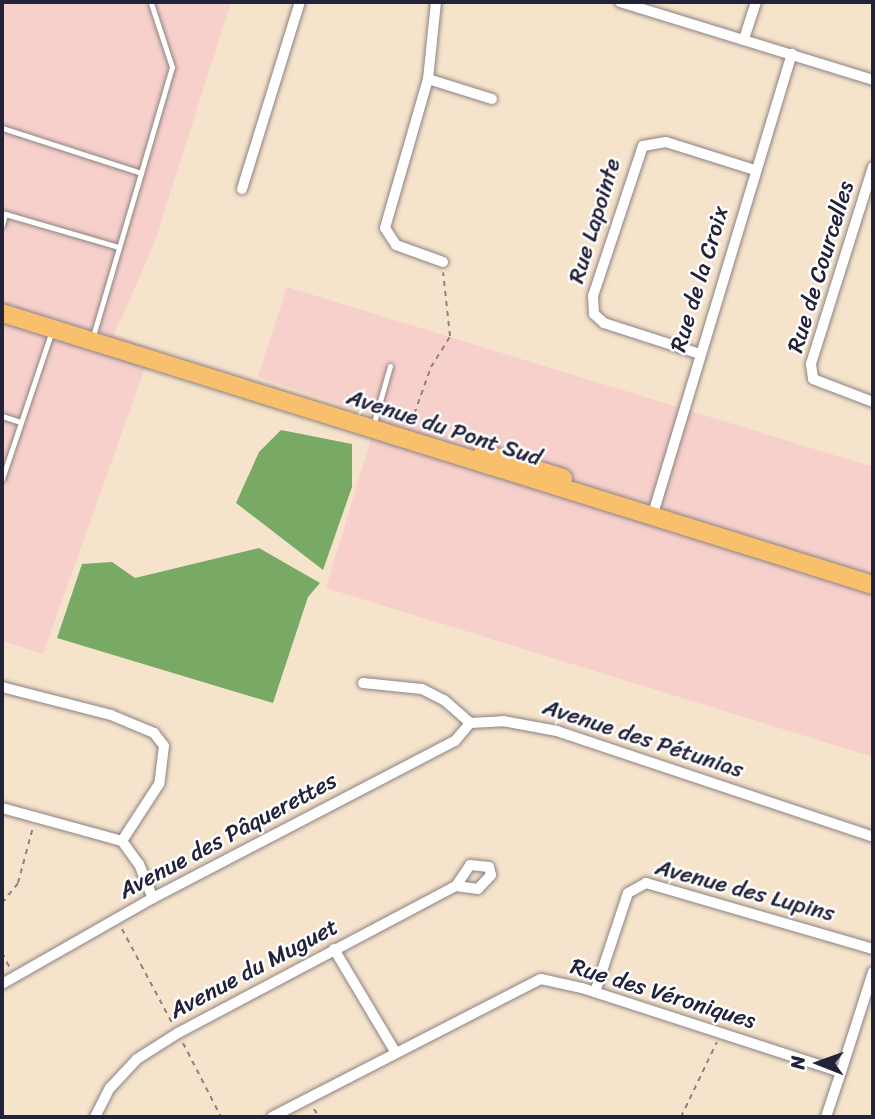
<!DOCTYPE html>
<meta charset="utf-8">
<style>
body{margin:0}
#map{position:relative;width:875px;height:1119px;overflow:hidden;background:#f6e3cb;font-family:Sriracha,sans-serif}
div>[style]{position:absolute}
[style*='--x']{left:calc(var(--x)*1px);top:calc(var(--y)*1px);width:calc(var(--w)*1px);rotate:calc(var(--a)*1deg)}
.built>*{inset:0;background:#f7d0cb}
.forest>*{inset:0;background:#78aa65}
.path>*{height:2px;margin-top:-1px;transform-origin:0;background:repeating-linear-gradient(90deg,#8c8283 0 5px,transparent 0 10px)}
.roads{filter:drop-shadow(0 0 2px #8c8283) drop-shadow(0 0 2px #8c8283)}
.service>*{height:5px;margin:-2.5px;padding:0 2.5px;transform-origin:2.5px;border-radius:2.5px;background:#fff}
.minor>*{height:10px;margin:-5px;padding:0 5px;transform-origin:5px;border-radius:5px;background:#fff}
.primary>*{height:18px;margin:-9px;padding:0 9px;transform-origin:9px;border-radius:9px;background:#f8bf6c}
span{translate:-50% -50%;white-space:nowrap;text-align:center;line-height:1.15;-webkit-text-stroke:5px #fff;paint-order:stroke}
.street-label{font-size:23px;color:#22223b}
.frame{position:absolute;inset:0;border:4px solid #22223b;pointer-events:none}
.north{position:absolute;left:784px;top:1028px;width:70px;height:70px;-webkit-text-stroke:5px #fff;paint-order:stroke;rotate:271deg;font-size:19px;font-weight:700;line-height:28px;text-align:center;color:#22223b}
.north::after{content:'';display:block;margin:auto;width:24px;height:32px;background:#22223b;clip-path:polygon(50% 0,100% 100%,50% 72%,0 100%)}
</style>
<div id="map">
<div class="built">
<div style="clip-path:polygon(2px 2px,231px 2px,154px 244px,114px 335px,152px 348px,43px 654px,2px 641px)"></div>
<div style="clip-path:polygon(287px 287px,873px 467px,873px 757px,326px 588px,378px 416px,258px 377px)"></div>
</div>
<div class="forest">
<div style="clip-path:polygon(281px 430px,352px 444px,352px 487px,323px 570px,236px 503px,259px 452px)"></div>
<div style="clip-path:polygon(259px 548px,320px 583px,308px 597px,273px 703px,57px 638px,82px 564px,112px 562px,135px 578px)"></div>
</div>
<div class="path">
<div style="--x:411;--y:423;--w:59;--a:-70.3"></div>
<div style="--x:431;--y:367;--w:36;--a:-58"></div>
<div style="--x:450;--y:336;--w:64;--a:-96.2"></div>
<div style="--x:2;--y:903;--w:26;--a:-51"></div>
<div style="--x:18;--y:883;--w:58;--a:-75"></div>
<div style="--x:122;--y:929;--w:106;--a:62"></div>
<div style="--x:2;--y:953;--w:17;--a:62"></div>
<div style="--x:183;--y:1043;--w:83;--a:62.8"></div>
<div style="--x:314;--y:1109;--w:9;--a:58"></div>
<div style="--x:681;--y:1117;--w:83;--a:-64.4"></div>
</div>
<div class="roads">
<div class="service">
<div style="--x:2;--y:128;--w:146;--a:17.9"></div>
<div style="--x:141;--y:173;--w:173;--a:106.4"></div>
<div style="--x:141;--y:173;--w:110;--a:-73.7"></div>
<div style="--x:172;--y:67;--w:67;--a:-108.2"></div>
<div style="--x:2;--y:213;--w:121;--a:16.3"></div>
<div style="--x:2;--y:225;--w:11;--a:-75"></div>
<div style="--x:2;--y:416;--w:19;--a:18"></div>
<div style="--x:375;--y:419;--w:55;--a:-74.2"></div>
<div style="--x:2;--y:479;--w:154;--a:-71.4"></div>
</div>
<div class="minor">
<div style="--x:436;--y:2;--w:77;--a:95.9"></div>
<div style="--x:428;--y:79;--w:155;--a:106.1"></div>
<div style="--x:385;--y:228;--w:20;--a:57"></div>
<div style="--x:396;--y:245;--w:50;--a:19.9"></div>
<div style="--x:620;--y:2;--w:265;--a:17.1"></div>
<div style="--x:744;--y:39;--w:39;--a:-72"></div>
<div style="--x:428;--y:79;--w:67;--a:17.4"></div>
<div style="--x:873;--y:167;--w:207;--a:107.5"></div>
<div style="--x:811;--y:364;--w:15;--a:82"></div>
<div style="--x:813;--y:379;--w:64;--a:21"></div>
<div style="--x:242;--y:189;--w:196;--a:-72.8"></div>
<div style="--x:700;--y:354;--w:101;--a:-162.1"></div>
<div style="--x:604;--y:323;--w:13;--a:-138"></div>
<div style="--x:594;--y:314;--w:18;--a:-93"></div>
<div style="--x:593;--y:296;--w:158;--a:-71.6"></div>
<div style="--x:643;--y:146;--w:23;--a:-10"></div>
<div style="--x:666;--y:142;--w:93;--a:17.5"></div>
<div style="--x:652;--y:517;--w:484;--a:-73.2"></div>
<div style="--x:363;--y:683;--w:59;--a:5.8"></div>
<div style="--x:422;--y:689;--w:25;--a:27"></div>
<div style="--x:444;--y:700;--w:35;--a:41"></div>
<div style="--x:470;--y:723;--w:33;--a:-3"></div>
<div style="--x:503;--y:721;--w:55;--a:10.5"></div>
<div style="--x:557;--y:731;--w:333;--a:18.5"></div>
<div style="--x:2;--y:687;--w:113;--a:14.4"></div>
<div style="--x:111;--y:715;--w:47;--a:22.7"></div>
<div style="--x:154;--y:733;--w:16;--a:52"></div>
<div style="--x:164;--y:746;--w:38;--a:97"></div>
<div style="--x:159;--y:784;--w:68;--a:123"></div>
<div style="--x:2;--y:808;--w:124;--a:15.4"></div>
<div style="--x:122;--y:841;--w:29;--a:54"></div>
<div style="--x:139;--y:864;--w:37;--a:68"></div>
<div style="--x:334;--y:949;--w:121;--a:59.2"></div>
<div style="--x:2;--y:984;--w:174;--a:-29.7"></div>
<div style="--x:153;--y:898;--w:340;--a:-27.5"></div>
<div style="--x:455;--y:741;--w:23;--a:-50"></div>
<div style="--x:595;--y:992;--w:104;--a:-71.6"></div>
<div style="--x:628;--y:893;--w:21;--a:-29"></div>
<div style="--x:646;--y:883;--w:236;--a:16.2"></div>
<div style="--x:95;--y:1117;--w:33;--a:-63"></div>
<div style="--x:110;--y:1088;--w:40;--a:-47"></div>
<div style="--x:137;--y:1059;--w:49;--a:-32.4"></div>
<div style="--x:178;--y:1033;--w:314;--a:-27.9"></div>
<div style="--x:456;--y:886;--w:25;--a:-56"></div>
<div style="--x:470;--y:865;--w:19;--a:6"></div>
<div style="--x:489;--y:867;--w:8;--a:76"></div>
<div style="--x:491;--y:875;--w:19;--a:133"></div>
<div style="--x:478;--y:889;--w:22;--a:-172"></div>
<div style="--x:272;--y:1117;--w:302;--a:-27.2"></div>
<div style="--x:541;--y:979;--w:42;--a:12.4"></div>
<div style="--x:582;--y:988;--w:272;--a:18"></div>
<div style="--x:841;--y:1072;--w:105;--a:-72.3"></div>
<div style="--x:826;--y:1117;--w:47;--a:-71.6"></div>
</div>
<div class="primary">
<div style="--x:2;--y:313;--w:912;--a:17.34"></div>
<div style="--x:483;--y:453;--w:84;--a:17.4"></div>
</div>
</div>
<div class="street-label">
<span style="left:595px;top:221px;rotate:-73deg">Rue Lapointe</span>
<span style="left:821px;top:267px;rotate:-73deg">Rue de Courcelles</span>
<span style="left:700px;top:279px;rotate:-73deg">Rue de la Croix</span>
<span style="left:444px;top:428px;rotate:18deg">Avenue du Pont Sud</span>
<span style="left:643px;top:739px;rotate:18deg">Avenue des Pétunias</span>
<span style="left:228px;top:836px;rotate:-28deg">Avenue des Pâquerettes</span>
<span style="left:745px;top:891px;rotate:15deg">Avenue des Lupins</span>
<span style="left:254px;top:969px;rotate:-28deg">Avenue du Muguet</span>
<span style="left:663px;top:994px;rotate:17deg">Rue des Véroniques</span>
</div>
<div class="frame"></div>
<div class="north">N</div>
</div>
